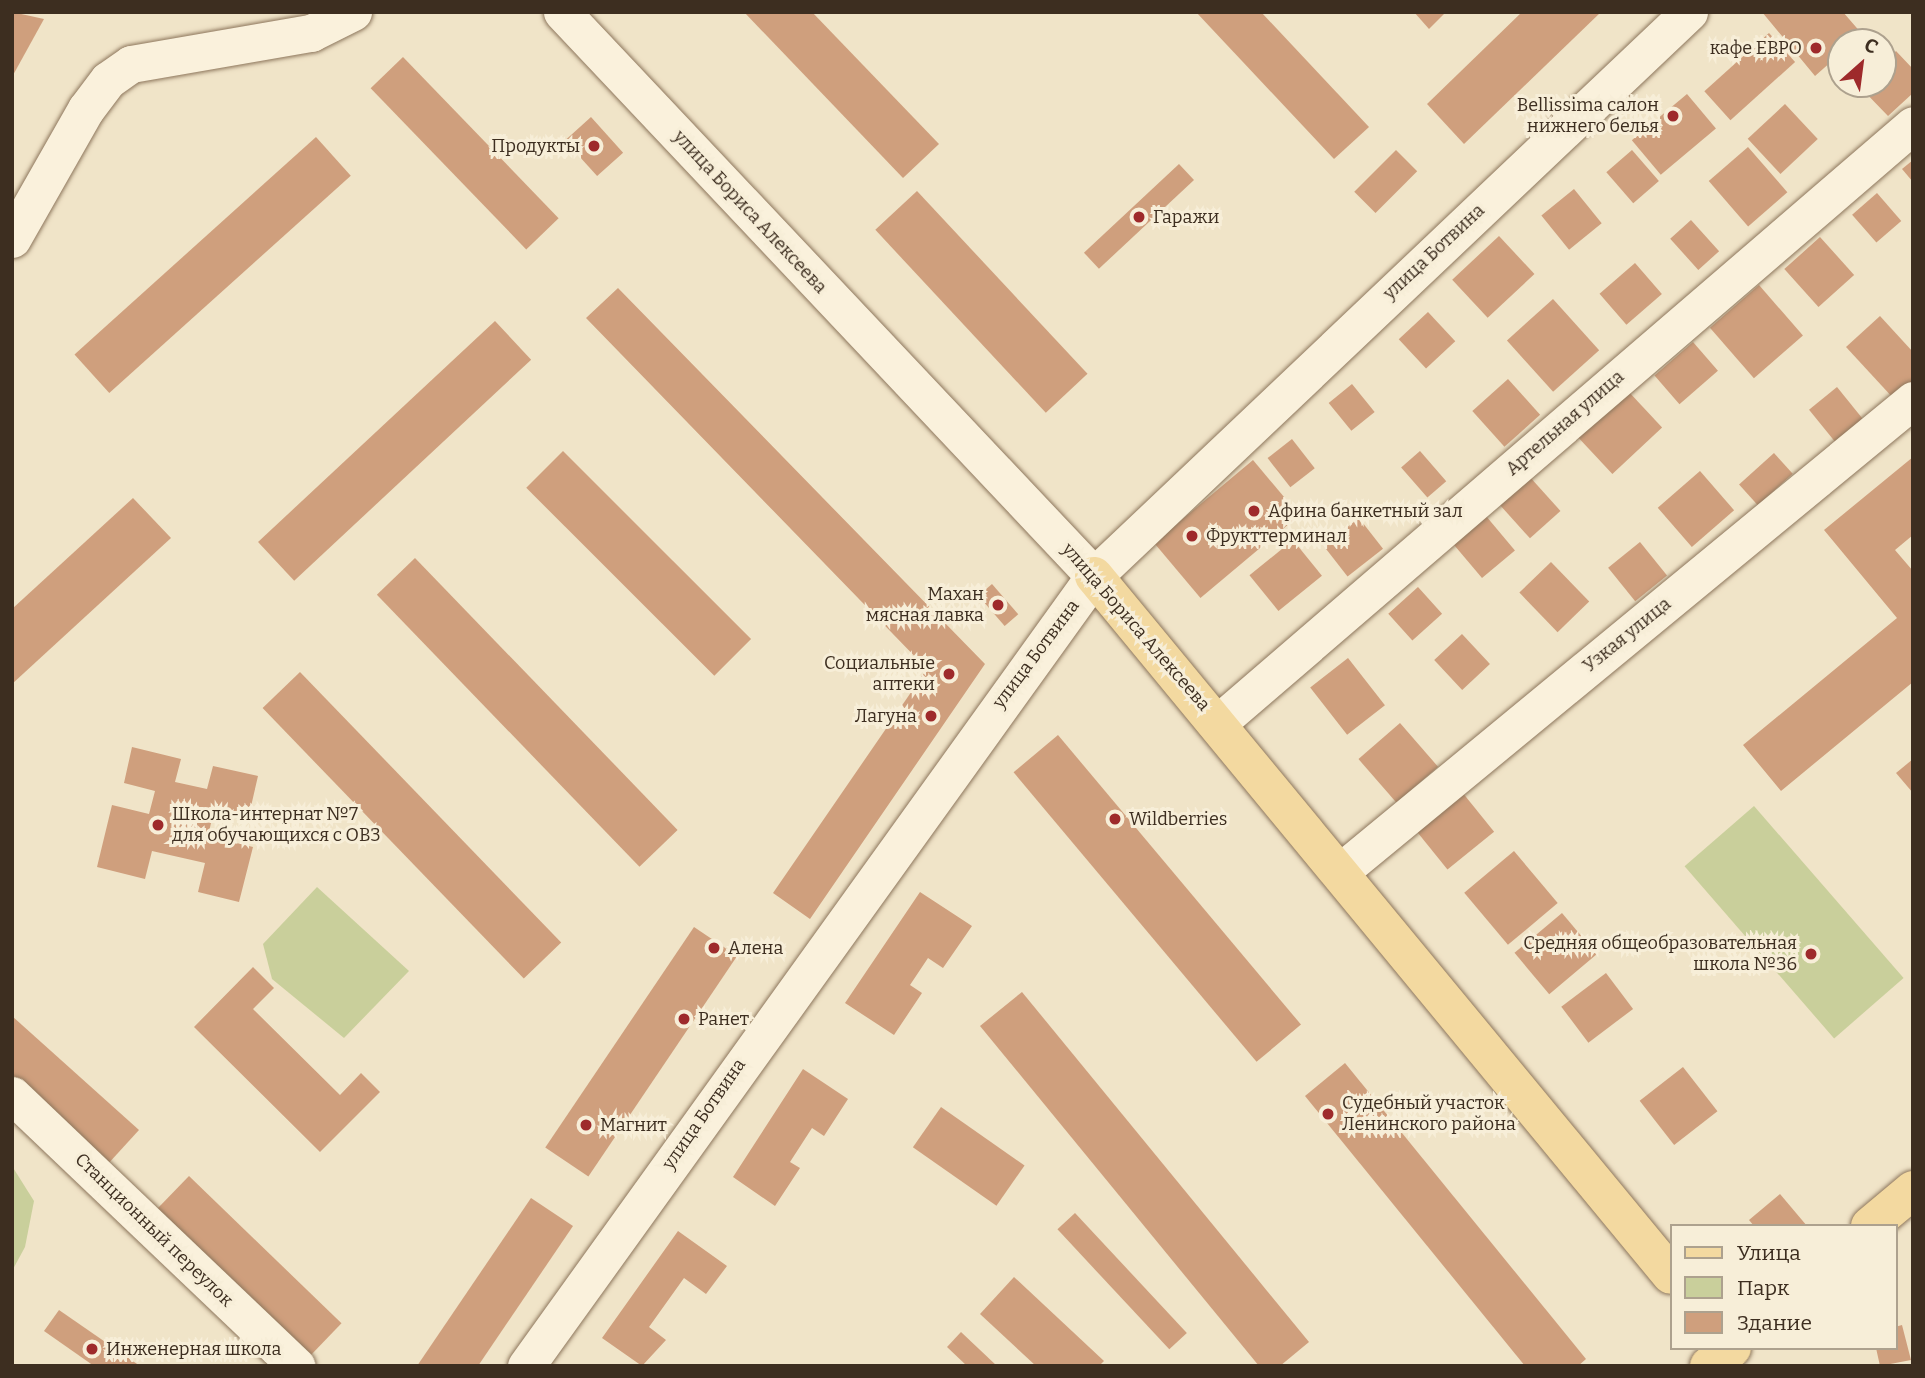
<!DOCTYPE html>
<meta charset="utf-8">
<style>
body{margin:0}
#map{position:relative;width:1925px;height:1378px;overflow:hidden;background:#f0e4c8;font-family:Bitter,serif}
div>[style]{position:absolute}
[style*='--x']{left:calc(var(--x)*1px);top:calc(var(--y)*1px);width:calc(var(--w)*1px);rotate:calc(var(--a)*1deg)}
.green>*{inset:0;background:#c9cf9b;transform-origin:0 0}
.building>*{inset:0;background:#cf9f7d;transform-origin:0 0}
.roads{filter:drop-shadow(0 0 2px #8d765c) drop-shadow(0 0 2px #8d765c)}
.minor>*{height:37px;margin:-18.5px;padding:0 18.5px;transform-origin:18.5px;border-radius:18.5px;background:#faf1dc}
.major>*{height:38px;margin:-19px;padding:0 19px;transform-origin:19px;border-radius:19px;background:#f3d9a0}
.dots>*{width:19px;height:19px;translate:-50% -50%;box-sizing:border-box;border:4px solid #f7eed8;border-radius:50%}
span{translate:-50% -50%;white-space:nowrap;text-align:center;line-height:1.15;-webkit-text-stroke:6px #f7eed8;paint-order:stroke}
.poi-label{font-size:18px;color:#3d2e20}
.right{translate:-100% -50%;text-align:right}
.left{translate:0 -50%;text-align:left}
.street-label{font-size:18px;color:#3d2e20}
.frame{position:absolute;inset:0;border:14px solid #3d2e20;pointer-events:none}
.legend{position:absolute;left:1670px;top:1224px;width:228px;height:126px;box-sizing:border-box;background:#f7eed8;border:2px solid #ada18e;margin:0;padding:9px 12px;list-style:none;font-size:21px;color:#3d2e20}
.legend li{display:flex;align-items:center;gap:14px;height:35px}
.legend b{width:35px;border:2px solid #ada18e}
.north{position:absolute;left:1827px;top:28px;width:70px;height:70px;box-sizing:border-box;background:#f7eed8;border:2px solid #ada18e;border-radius:50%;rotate:28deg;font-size:19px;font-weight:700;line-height:28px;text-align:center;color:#3d2e20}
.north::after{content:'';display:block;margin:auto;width:24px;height:32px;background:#9e2a2b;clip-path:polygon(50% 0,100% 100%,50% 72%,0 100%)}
</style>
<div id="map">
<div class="green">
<div style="left:1754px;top:806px;width:228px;height:92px;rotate:49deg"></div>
<div style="clip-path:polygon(317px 887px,409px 971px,344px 1038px,272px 979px,263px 944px)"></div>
<div style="clip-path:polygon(12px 1166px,34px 1201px,25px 1247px,12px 1271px)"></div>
</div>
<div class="building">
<div style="clip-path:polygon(12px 12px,44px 19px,12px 77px)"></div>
<div style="clip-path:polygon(744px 12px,812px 12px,939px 144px,903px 178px)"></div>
<div style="clip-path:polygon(1196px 12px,1261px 12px,1369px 127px,1334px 159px)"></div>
<div style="clip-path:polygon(1414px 12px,1446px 12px,1429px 29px)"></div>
<div style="clip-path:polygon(1522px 12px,1601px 12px,1464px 144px,1427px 104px)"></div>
<div style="clip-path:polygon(1762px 12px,1843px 12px,1862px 34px,1841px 42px,1841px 53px,1815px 76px)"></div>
<div style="left:1769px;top:33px;width:39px;height:87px;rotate:48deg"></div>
<div style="clip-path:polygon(1896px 51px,1913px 69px,1913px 93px,1888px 116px,1859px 86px,1883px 84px,1883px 64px)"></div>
<div style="left:403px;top:57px;width:224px;height:45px;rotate:46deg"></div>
<div style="left:1687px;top:94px;width:45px;height:72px;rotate:50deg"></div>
<div style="left:1785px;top:104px;width:48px;height:51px;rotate:47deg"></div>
<div style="left:591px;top:117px;width:48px;height:35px;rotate:48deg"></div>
<div style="left:316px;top:137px;width:52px;height:325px;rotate:48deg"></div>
<div style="left:1748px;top:147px;width:60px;height:52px;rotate:49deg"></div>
<div style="left:1396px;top:150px;width:30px;height:59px;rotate:45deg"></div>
<div style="left:1632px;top:150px;width:41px;height:34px;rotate:49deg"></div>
<div style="clip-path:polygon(1913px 160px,1913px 182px,1902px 169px)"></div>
<div style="left:1179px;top:164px;width:22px;height:130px;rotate:47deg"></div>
<div style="left:1574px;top:189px;width:44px;height:42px;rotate:51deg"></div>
<div style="left:917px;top:191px;width:250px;height:57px;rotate:47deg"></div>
<div style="left:1877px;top:193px;width:37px;height:33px;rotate:49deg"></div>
<div style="left:1691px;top:220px;width:42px;height:28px;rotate:48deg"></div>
<div style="left:1499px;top:236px;width:52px;height:64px;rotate:47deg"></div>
<div style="left:1820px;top:237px;width:51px;height:48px;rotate:48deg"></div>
<div style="left:1635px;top:263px;width:41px;height:47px;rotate:49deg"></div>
<div style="left:1759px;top:285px;width:67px;height:65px;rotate:49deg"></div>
<div style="clip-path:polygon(618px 288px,985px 664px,810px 919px,773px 893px,927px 669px,586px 318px)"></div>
<div style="left:1553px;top:299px;width:69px;height:62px;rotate:48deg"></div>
<div style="left:1428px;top:312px;width:40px;height:40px;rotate:47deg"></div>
<div style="clip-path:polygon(1880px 316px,1913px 352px,1913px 382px,1894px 399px,1846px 347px)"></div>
<div style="left:495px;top:321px;width:53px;height:324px;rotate:47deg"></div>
<div style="left:1693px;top:342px;width:38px;height:51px;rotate:49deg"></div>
<div style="left:1508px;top:379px;width:48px;height:48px;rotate:48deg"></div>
<div style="left:1352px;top:384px;width:36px;height:30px;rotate:51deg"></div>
<div style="left:1837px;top:387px;width:43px;height:36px;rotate:51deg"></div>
<div style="left:1628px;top:391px;width:50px;height:68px;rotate:47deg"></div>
<div style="left:1292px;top:439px;width:37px;height:31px;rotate:52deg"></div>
<div style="left:563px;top:451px;width:266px;height:52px;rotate:45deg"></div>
<div style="left:1420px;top:451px;width:40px;height:25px;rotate:49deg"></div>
<div style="left:1774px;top:453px;width:28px;height:47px;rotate:48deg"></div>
<div style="clip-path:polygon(1913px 457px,1913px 535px,1895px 550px,1913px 571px,1913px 682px,1781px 791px,1743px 745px,1897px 618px,1824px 530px)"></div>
<div style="left:1253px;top:460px;width:72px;height:129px;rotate:50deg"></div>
<div style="left:1700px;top:471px;width:52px;height:56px;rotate:49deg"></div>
<div style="left:1529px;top:476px;width:47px;height:41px;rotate:48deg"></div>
<div style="clip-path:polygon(133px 498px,171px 538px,12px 684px,12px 609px)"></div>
<div style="left:1486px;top:516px;width:45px;height:43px;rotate:50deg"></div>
<div style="left:1359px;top:518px;width:39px;height:45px;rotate:52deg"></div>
<div style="left:1293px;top:540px;width:46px;height:56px;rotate:51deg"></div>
<div style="left:1640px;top:542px;width:43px;height:41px;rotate:51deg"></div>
<div style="left:415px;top:558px;width:378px;height:53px;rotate:46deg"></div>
<div style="left:1551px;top:562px;width:55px;height:44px;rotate:46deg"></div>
<div style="left:992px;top:584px;width:40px;height:18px;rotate:49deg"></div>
<div style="left:1418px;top:587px;width:36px;height:40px;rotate:48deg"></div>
<div style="left:1462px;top:634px;width:41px;height:38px;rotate:47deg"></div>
<div style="left:1348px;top:658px;width:60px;height:48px;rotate:52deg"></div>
<div style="left:300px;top:672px;width:376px;height:52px;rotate:46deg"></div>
<div style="left:1400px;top:723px;width:58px;height:55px;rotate:49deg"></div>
<div style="left:1058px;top:735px;width:378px;height:58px;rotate:50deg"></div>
<div style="clip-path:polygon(132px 747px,181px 759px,175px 782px,207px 789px,213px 766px,258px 776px,249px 815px,215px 806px,208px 836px,253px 847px,239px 902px,198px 892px,205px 863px,152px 851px,145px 879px,97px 867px,112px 805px,149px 814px,155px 791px,124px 783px)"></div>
<div style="clip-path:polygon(1913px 759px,1913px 793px,1896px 773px)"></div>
<div style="left:1462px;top:792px;width:51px;height:60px;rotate:51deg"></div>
<div style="left:1514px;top:851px;width:68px;height:65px;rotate:50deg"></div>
<div style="clip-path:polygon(920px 892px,972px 926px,943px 968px,928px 958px,910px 985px,922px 993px,894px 1035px,845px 1003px)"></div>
<div style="left:1562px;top:913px;width:54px;height:62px;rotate:50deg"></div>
<div style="left:694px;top:927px;width:52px;height:266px;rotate:34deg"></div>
<div style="clip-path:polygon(253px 967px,274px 988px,253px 1009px,340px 1095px,361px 1073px,380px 1092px,320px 1152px,194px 1027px)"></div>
<div style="left:1606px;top:973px;width:45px;height:56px;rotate:53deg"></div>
<div style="clip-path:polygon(1022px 992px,1309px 1342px,1280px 1366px,1259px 1366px,980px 1026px)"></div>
<div style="clip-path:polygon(12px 1016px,139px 1130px,107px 1165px,12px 1078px)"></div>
<div style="clip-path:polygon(1345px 1063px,1586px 1359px,1578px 1366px,1525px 1366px,1305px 1096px)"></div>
<div style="left:1683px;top:1067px;width:56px;height:55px;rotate:52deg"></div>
<div style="clip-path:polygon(803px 1069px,848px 1099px,824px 1136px,812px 1128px,790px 1162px,800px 1168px,775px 1206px,733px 1177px)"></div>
<div style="left:941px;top:1107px;width:102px;height:49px;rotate:35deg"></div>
<div style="left:189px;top:1176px;width:212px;height:45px;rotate:44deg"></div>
<div style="clip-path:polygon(1780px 1194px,1807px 1226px,1754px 1226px,1749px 1220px)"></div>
<div style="clip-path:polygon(531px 1198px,573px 1226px,478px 1366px,417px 1366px)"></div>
<div style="left:1075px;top:1213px;width:164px;height:24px;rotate:47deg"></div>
<div style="clip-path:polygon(678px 1231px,727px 1266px,706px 1294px,684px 1278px,649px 1327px,666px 1340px,642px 1366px,602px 1338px)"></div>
<div style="clip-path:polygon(1014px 1277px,1104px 1361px,1099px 1366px,1036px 1366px,980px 1314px)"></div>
<div style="clip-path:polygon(59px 1310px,140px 1366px,94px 1366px,44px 1331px)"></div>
<div style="clip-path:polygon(1902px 1325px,1911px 1360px,1880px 1366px,1876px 1348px,1895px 1348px,1895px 1327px)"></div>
<div style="clip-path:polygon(961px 1332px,997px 1366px,967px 1366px,947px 1347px)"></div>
</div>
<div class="roads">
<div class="minor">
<div style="--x:562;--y:12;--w:775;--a:46.67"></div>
<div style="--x:12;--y:239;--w:150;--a:-60.4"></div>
<div style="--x:86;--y:109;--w:36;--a:-53"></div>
<div style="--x:108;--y:80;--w:28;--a:-35"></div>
<div style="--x:131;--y:64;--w:183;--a:-9.8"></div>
<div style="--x:311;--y:33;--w:47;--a:-26.6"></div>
<div style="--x:1219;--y:722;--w:915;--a:-40.7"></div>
<div style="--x:1341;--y:871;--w:741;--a:-39.47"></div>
<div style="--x:12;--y:1095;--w:393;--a:43.6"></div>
<div style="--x:526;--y:1366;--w:973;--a:-54.28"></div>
<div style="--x:1094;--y:576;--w:820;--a:-43.47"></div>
</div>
<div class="major">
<div style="--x:1094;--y:576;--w:906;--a:50.46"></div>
<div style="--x:1870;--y:1226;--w:56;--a:-39.9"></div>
<div style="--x:1709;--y:1366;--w:29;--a:-38"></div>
</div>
</div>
<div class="dots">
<div style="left:1816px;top:48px;background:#9e2a2b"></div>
<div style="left:1673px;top:116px;background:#9e2a2b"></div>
<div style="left:594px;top:146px;background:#9e2a2b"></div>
<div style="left:1139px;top:217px;background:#9e2a2b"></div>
<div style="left:1254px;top:511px;background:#9e2a2b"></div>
<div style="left:1192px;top:536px;background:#9e2a2b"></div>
<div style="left:998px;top:605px;background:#9e2a2b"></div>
<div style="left:949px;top:674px;background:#9e2a2b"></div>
<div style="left:931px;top:716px;background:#9e2a2b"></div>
<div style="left:1115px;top:819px;background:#9e2a2b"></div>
<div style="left:158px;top:825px;background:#9e2a2b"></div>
<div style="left:714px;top:948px;background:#9e2a2b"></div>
<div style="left:1811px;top:954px;background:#9e2a2b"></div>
<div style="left:684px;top:1019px;background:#9e2a2b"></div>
<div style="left:1328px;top:1114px;background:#9e2a2b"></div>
<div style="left:586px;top:1125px;background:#9e2a2b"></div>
<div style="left:92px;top:1349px;background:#9e2a2b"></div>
</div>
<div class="poi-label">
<span class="right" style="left:1802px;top:48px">кафе ЕВРО</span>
<span class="right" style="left:1659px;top:116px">Bellissima салон<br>нижнего белья</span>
<span class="right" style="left:580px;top:146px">Продукты</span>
<span class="left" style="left:1153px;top:217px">Гаражи</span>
<span class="left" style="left:1268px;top:511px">Афина банкетный зал</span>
<span class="left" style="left:1206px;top:536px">Фрукттерминал</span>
<span class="right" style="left:984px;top:605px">Махан<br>мясная лавка</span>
<span class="right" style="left:935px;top:674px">Социальные<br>аптеки</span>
<span class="right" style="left:917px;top:716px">Лагуна</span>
<span class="left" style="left:172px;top:825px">Школа-интернат №7<br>для обучающихся с ОВЗ</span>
<span class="left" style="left:1129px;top:819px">Wildberries</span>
<span class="right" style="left:1797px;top:954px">Средняя общеобразовательная<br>школа №36</span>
<span class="left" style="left:728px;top:948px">Алена</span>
<span class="left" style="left:698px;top:1019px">Ранет</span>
<span class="left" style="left:1342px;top:1114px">Судебный участок<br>Ленинского района</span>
<span class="left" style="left:600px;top:1125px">Магнит</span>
<span class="left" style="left:106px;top:1349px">Инженерная школа</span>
</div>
<div class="street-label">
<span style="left:750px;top:212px;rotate:47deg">улица Бориса Алексеева</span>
<span style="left:1434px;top:252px;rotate:-43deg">улица Ботвина</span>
<span style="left:1565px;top:423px;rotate:-41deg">Артельная улица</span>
<span style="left:1136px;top:627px;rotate:49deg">улица Бориса Алексеева</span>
<span style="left:1627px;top:635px;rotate:-39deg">Узкая улица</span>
<span style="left:1036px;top:654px;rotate:-53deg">улица Ботвина</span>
<span style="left:704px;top:1114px;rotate:-55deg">улица Ботвина</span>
<span style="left:154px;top:1230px;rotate:44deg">Станционный переулок</span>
</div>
<div class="frame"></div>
<ul class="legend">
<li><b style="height:9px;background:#f3d9a0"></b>Улица</li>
<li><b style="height:19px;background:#c9cf9b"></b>Парк</li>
<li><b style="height:19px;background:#cf9f7d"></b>Здание</li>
</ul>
<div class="north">С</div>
</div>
